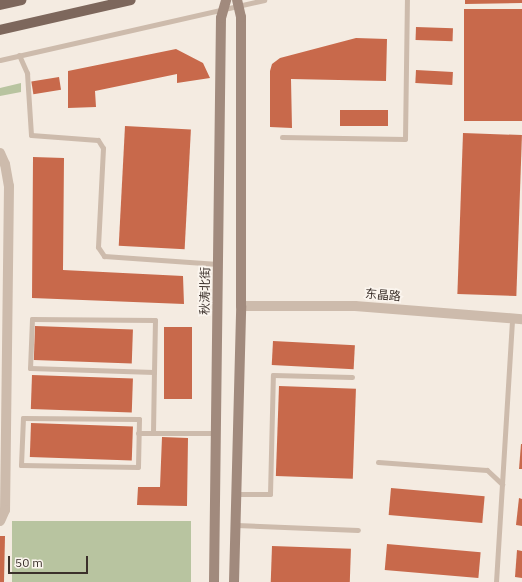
<!DOCTYPE html>
<meta charset="utf-8">
<style>
body{margin:0}
#map{position:relative;width:522px;height:582px;overflow:hidden;background:#f4ebe1;font-family:"IBM Plex Sans","Noto Sans SC",sans-serif}
div>[style]{position:absolute}
[style*='--x']{left:calc(var(--x)*1px);top:calc(var(--y)*1px);width:calc(var(--w)*1px);rotate:calc(var(--a)*1deg)}
.green>*{inset:0;background:#b8c4a0;transform-origin:0 0}
.building>*{inset:0;background:#c8694b;transform-origin:0 0}
.service>*{height:5px;margin:-2.5px;padding:0 2.5px;transform-origin:2.5px;border-radius:2.5px;background:#cdbbac}
.minor>*{height:10px;margin:-5px;padding:0 5px;transform-origin:5px;border-radius:5px;background:#cdbbac}
.secondary>*{height:10px;margin:-5px;padding:0 5px;transform-origin:5px;border-radius:5px;background:#a18a7d}
.primary>*{height:10px;margin:-5px;padding:0 5px;transform-origin:5px;border-radius:5px;background:#7d675c}
span{translate:-50% -50%;white-space:nowrap;text-align:center;line-height:1.15;-webkit-text-stroke:3.5px #fbf5ee;paint-order:stroke}
.street-label{font-size:12px;color:#3b302b}
.scale{position:absolute;left:8px;top:556px;width:80px;height:18px;box-sizing:border-box;border:2px solid #3b302b;border-top:0;padding-left:5px;font-size:12px;line-height:14px;white-space:nowrap;color:#3b302b;-webkit-text-stroke:3px #fbf5ee;paint-order:stroke}
</style>
<div id="map">
<div class="green">
<div style="clip-path:polygon(21px 83px,21px 92px,0 96px,0 88px)"></div>
<div style="left:191px;top:521px;width:61px;height:179px;rotate:90deg"></div>
</div>
<div class="building">
<div style="clip-path:polygon(465px 0,522px 0,522px 3px,465px 4px)"></div>
<div style="left:522px;top:9px;width:112px;height:58px;rotate:90deg"></div>
<div style="left:416px;top:27px;width:37px;height:13px;rotate:2deg"></div>
<div style="clip-path:polygon(356px 38px,387px 39px,386px 81px,291px 79px,292px 128px,270px 127px,270px 71px,272px 64px,280px 58px)"></div>
<div style="clip-path:polygon(176px 49px,203px 63px,210px 78px,177px 83px,177px 74px,95px 91px,96px 107px,68px 108px,68px 71px)"></div>
<div style="left:416px;top:70px;width:37px;height:13px;rotate:3deg"></div>
<div style="left:59px;top:77px;width:13px;height:28px;rotate:81deg"></div>
<div style="left:340px;top:110px;width:48px;height:16px"></div>
<div style="left:125px;top:126px;width:66px;height:120px;rotate:3deg"></div>
<div style="left:463px;top:133px;width:59px;height:161px;rotate:2deg"></div>
<div style="clip-path:polygon(33px 157px,64px 158px,63px 270px,183px 276px,184px 304px,32px 298px)"></div>
<div style="left:35px;top:326px;width:98px;height:34px;rotate:2deg"></div>
<div style="left:164px;top:327px;width:28px;height:72px"></div>
<div style="left:273px;top:341px;width:82px;height:24px;rotate:3deg"></div>
<div style="left:32px;top:375px;width:101px;height:34px;rotate:2deg"></div>
<div style="left:279px;top:386px;width:77px;height:90px;rotate:2deg"></div>
<div style="left:31px;top:423px;width:102px;height:34px;rotate:2deg"></div>
<div style="clip-path:polygon(162px 437px,188px 438px,187px 506px,137px 505px,138px 487px,160px 487px)"></div>
<div style="clip-path:polygon(521px 444px,522px 444px,522px 469px,519px 469px)"></div>
<div style="left:391px;top:488px;width:94px;height:27px;rotate:5deg"></div>
<div style="clip-path:polygon(519px 498px,522px 499px,522px 526px,516px 525px)"></div>
<div style="clip-path:polygon(0 536px,5px 536px,4px 582px,0 582px)"></div>
<div style="left:387px;top:544px;width:94px;height:26px;rotate:5deg"></div>
<div style="left:272px;top:546px;width:79px;height:36px;rotate:2deg"></div>
<div style="clip-path:polygon(517px 550px,522px 551px,522px 578px,515px 577px)"></div>
</div>
<div class="service">
<div style="--x:19;--y:55;--w:20;--a:66"></div>
<div style="--x:27;--y:73;--w:62;--a:86.3"></div>
<div style="--x:31;--y:135;--w:67;--a:4.3"></div>
<div style="--x:98;--y:140;--w:9;--a:58"></div>
<div style="--x:103;--y:148;--w:99;--a:92.9"></div>
<div style="--x:98;--y:247;--w:11;--a:56"></div>
<div style="--x:104;--y:256;--w:114;--a:4"></div>
<div style="--x:0;--y:60;--w:271;--a:-12.8"></div>
<div style="--x:282;--y:137;--w:123;--a:0.9"></div>
<div style="--x:405;--y:139;--w:139;--a:-89.2"></div>
<div style="--x:23;--y:418;--w:116;--a:0.5"></div>
<div style="--x:139;--y:419;--w:48;--a:91.2"></div>
<div style="--x:138;--y:467;--w:117;--a:-179"></div>
<div style="--x:21;--y:465;--w:47;--a:-87.6"></div>
<div style="--x:138;--y:433;--w:78;--a:0"></div>
<div style="--x:153;--y:433;--w:61;--a:-89.1"></div>
<div style="--x:154;--y:372;--w:52;--a:-88.9"></div>
<div style="--x:155;--y:320;--w:123;--a:-179.5"></div>
<div style="--x:32;--y:319;--w:49;--a:92.3"></div>
<div style="--x:30;--y:368;--w:124;--a:1.8"></div>
<div style="--x:378;--y:462;--w:109;--a:4.2"></div>
<div style="--x:487;--y:470;--w:21;--a:43"></div>
<div style="--x:236;--y:494;--w:34;--a:0"></div>
<div style="--x:270;--y:494;--w:119;--a:-88.6"></div>
<div style="--x:273;--y:375;--w:79;--a:1.5"></div>
<div style="--x:236;--y:525;--w:122;--a:2.3"></div>
<div style="--x:496;--y:582;--w:264;--a:-86.5"></div>
</div>
<div class="minor">
<div style="--x:0;--y:153;--w:12;--a:66"></div>
<div style="--x:5;--y:164;--w:22;--a:80"></div>
<div style="--x:9;--y:186;--w:324;--a:90.7"></div>
<div style="--x:5;--y:510;--w:12;--a:114"></div>
<div style="--x:241;--y:306;--w:114;--a:0"></div>
<div style="--x:355;--y:306;--w:168;--a:4.5"></div>
</div>
<div class="secondary">
<div style="--x:214;--y:582;--w:564;--a:-89.29"></div>
<div style="--x:221;--y:18;--w:19;--a:-74"></div>
<div style="--x:234;--y:582;--w:276;--a:-88.5"></div>
<div style="--x:241;--y:306;--w:289;--a:-90"></div>
<div style="--x:241;--y:17;--w:17;--a:-103"></div>
</div>
<div class="primary">
<div style="--x:0;--y:5;--w:22;--a:-13"></div>
<div style="--x:0;--y:30;--w:134;--a:-12.9"></div>
</div>
<div class="street-label">
<span style="left:205px;top:291px;rotate:-89deg">秋涛北街</span>
<span style="left:383px;top:295px;rotate:5deg">东晶路</span>
</div>
<div class="scale">50 m</div>
</div>
